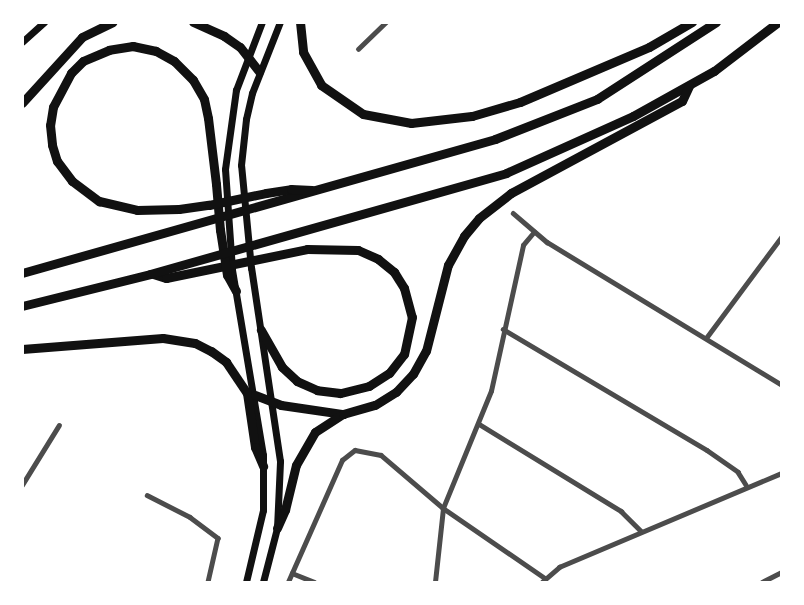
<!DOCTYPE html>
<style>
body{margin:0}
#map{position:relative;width:804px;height:605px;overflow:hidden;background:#fff;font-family:"IBM Plex Sans",sans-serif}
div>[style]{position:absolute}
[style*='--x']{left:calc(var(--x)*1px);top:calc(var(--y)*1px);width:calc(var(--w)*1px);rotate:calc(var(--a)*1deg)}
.minor>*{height:4.5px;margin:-2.25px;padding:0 2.25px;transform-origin:2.25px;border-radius:2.25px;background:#4c4c4c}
.secondary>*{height:7px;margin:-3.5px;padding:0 3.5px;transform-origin:3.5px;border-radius:3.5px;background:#111}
.motorway>*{height:9px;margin:-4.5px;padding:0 4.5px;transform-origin:4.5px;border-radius:4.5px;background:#111}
span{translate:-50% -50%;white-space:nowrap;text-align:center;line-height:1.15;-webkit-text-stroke:5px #fff;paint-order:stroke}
.frame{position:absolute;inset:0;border:24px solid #fff;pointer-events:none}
</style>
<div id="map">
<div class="minor">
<div style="--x:358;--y:49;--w:39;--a:-44"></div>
<div style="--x:513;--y:213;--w:45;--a:40.5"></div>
<div style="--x:547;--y:242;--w:275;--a:31.3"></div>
<div style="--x:503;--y:329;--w:237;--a:30.7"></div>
<div style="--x:707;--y:450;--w:38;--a:35"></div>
<div style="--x:738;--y:472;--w:15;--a:58"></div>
<div style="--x:706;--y:338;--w:127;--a:-53.3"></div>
<div style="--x:479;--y:424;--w:167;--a:31.5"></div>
<div style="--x:621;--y:511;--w:28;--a:45"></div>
<div style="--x:22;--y:485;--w:70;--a:-58.3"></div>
<div style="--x:147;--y:495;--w:48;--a:27.1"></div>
<div style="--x:190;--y:517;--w:35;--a:37"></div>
<div style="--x:218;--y:538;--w:45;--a:102.8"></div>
<div style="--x:292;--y:573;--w:24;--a:22"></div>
<div style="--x:288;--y:582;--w:133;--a:-66.1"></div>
<div style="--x:342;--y:460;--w:16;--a:-38"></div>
<div style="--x:355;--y:450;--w:26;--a:11"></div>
<div style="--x:381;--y:455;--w:82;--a:40.5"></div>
<div style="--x:443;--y:508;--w:124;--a:34.5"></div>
<div style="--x:435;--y:582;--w:74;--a:-83.8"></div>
<div style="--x:443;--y:508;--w:126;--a:-67.7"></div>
<div style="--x:491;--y:391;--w:149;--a:-77.6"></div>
<div style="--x:523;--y:245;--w:17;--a:-50"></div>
<div style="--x:542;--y:582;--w:23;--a:-41"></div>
<div style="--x:559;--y:567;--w:242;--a:-22.9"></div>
<div style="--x:762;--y:582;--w:22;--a:-27"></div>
</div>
<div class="secondary">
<div style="--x:22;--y:42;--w:30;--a:-42"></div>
<div style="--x:246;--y:582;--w:74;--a:-76.7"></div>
<div style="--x:263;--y:510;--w:55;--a:-90"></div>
<div style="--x:263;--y:455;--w:189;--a:-99.5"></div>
<div style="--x:232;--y:269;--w:100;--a:-94"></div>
<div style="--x:225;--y:169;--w:80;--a:-82.1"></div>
<div style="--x:236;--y:90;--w:73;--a:-69.1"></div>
<div style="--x:263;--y:582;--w:56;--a:-75.5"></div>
<div style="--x:277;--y:528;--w:67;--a:-87.4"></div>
<div style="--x:280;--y:461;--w:195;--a:-98.5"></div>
<div style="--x:251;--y:268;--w:103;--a:-95.5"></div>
<div style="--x:241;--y:165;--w:46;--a:-83.8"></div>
<div style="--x:246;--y:119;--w:27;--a:-77"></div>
<div style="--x:252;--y:93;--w:76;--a:-68.5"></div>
</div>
<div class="motorway">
<div style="--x:193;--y:22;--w:34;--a:24"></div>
<div style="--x:224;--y:36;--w:19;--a:35"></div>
<div style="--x:240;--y:47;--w:31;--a:52"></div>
<div style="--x:300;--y:22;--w:30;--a:84"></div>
<div style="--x:303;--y:52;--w:38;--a:61"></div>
<div style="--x:321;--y:85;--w:51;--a:34.6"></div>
<div style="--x:363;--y:114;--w:49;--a:10.6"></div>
<div style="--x:411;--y:123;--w:61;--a:-6.5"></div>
<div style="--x:472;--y:116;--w:50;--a:-16.3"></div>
<div style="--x:520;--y:102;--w:140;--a:-23.1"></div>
<div style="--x:649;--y:47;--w:50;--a:-30.2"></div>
<div style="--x:22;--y:103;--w:89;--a:-47.7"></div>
<div style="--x:82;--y:37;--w:34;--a:-26"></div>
<div style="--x:22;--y:273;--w:492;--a:-15.8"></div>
<div style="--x:495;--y:139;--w:110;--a:-21.4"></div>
<div style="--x:597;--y:99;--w:142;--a:-32.9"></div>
<div style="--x:153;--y:274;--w:14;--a:17"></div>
<div style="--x:166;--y:278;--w:144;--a:-11.6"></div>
<div style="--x:307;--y:249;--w:51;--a:1.1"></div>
<div style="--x:358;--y:250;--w:22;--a:24"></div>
<div style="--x:378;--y:259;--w:21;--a:39"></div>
<div style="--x:394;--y:272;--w:19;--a:58"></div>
<div style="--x:404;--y:288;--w:30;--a:75"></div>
<div style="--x:412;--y:317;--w:38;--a:102"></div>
<div style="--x:404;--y:354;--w:24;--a:128"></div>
<div style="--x:389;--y:373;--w:24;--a:147"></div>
<div style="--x:369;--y:386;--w:30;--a:166"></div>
<div style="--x:340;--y:393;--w:23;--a:-173"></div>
<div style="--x:317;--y:390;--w:22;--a:-156"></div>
<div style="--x:297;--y:381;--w:21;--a:-137"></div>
<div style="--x:282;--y:367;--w:43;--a:-119.6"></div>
<div style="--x:236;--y:291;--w:18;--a:-119"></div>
<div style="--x:227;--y:275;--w:46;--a:-98.8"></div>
<div style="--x:220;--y:230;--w:46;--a:-95"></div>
<div style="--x:216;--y:184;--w:66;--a:-96.9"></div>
<div style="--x:208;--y:118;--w:19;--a:-102"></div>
<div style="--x:204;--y:99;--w:22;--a:-120"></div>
<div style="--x:193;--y:80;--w:27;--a:-135"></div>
<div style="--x:174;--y:61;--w:21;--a:-151"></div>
<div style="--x:156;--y:51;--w:24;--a:-168"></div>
<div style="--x:133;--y:46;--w:24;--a:171"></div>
<div style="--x:109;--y:50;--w:28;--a:157"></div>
<div style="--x:83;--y:61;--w:17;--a:135"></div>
<div style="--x:71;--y:73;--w:38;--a:118"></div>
<div style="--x:53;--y:107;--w:18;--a:99"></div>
<div style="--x:50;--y:125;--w:20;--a:84"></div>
<div style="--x:52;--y:145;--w:17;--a:73"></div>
<div style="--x:57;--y:161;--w:25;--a:53"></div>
<div style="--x:72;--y:181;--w:34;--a:37"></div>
<div style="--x:99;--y:201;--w:39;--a:13"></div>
<div style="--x:137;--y:210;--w:42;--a:-1.4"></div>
<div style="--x:179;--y:209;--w:30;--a:-8"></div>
<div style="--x:209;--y:205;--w:58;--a:-11.9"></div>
<div style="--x:266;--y:193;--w:25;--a:-9"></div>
<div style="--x:291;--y:189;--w:21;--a:3"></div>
<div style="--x:22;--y:306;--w:132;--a:-14"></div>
<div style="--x:150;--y:274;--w:370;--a:-15.8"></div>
<div style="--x:506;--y:173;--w:139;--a:-24.2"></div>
<div style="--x:633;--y:116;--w:93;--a:-29.1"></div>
<div style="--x:714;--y:71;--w:81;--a:-37.4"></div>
<div style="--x:22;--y:349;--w:141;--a:-4.5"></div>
<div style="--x:163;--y:338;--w:32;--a:9"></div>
<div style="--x:195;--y:343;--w:18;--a:27"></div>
<div style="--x:211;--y:351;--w:19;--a:36"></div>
<div style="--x:226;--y:362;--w:37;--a:56"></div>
<div style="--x:247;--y:393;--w:55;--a:81.6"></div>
<div style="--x:255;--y:447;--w:21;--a:67"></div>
<div style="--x:255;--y:395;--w:28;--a:21"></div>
<div style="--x:281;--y:405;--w:63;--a:8.3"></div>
<div style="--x:277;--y:528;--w:20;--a:-66"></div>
<div style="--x:285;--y:510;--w:46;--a:-76.3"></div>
<div style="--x:296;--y:465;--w:38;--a:-60"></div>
<div style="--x:315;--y:432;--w:33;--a:-33"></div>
<div style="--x:343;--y:414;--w:33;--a:-16"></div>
<div style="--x:375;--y:405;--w:25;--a:-32"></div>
<div style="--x:396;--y:392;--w:25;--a:-47"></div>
<div style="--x:413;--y:374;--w:26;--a:-61"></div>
<div style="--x:426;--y:351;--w:89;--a:-75.7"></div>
<div style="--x:448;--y:265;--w:33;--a:-61"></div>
<div style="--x:464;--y:236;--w:23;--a:-50"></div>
<div style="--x:479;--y:218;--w:41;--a:-38"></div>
<div style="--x:511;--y:193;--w:194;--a:-28.3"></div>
<div style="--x:682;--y:101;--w:17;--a:-65"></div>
</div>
<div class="frame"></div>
</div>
